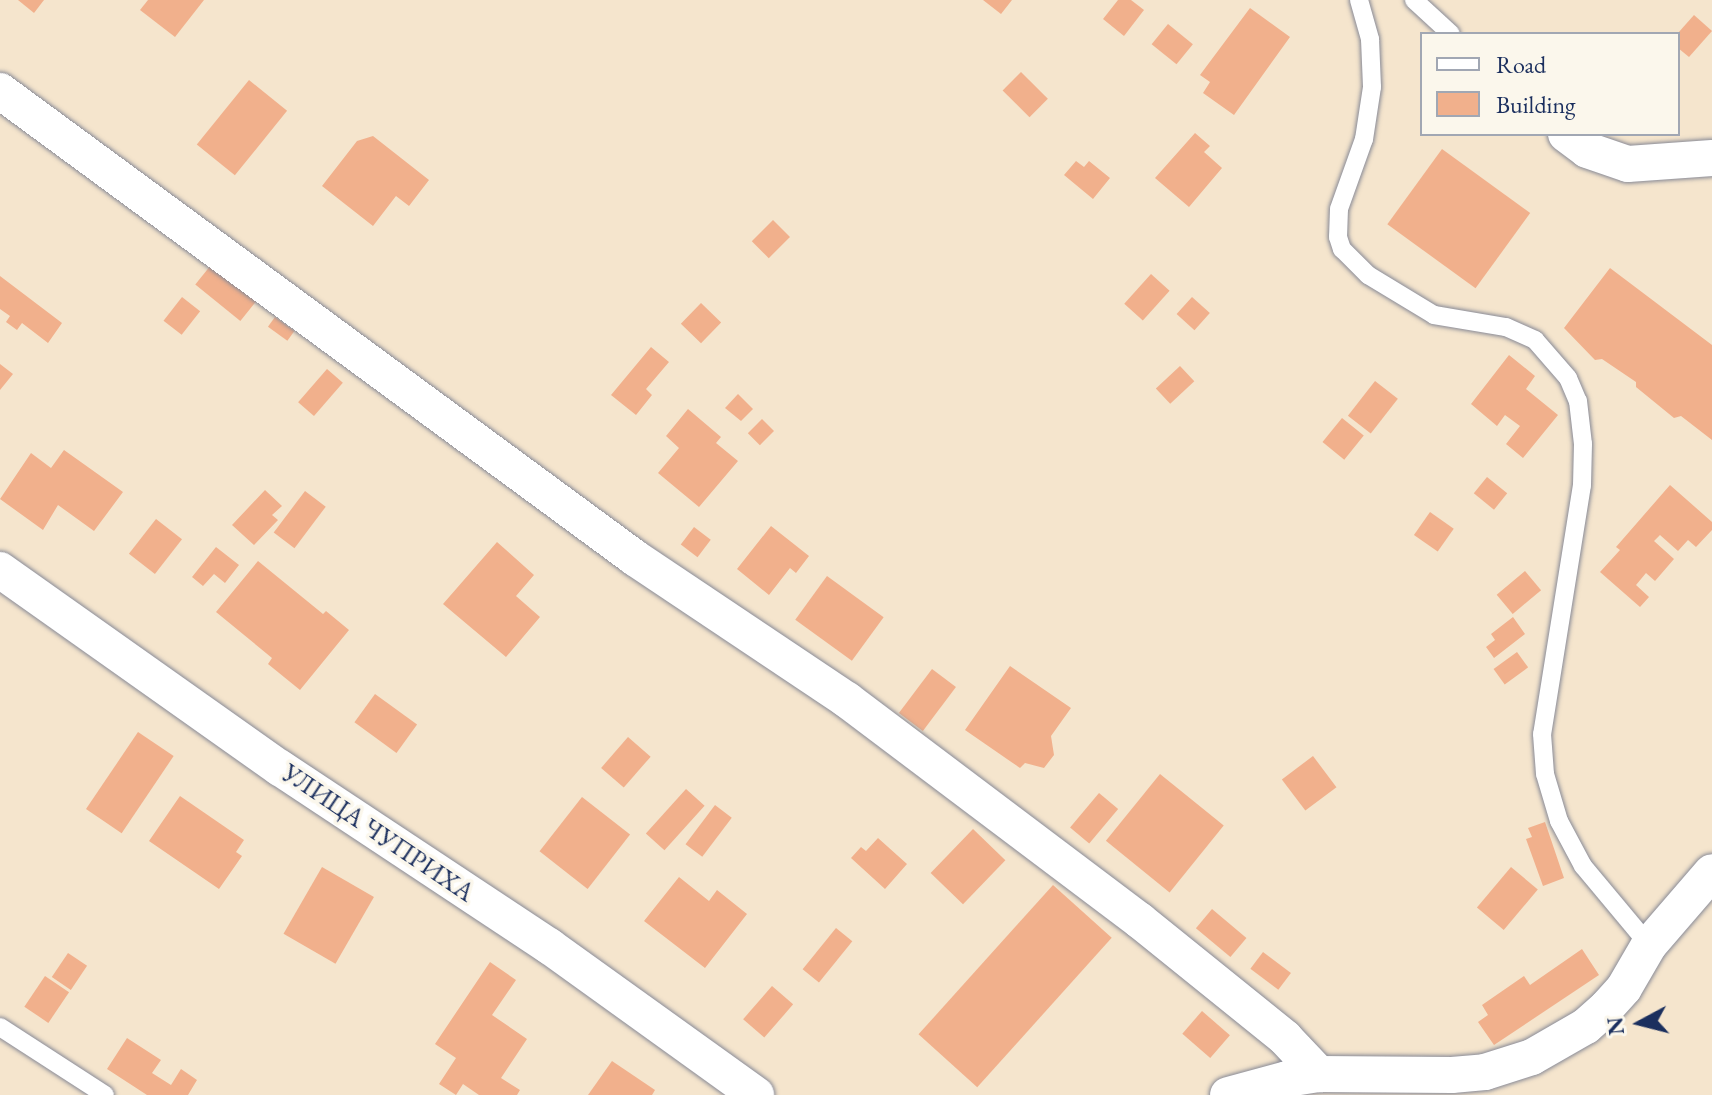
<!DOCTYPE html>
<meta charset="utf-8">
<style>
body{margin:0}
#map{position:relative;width:1712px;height:1095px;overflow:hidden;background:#f5e5cd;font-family:"EB Garamond",serif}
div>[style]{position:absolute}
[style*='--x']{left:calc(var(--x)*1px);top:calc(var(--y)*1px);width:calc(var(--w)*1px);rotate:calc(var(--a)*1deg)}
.building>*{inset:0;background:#f1b08c;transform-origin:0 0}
.roads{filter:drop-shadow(0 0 2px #888a96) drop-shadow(0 0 2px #888a96)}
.service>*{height:18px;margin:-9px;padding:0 9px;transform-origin:9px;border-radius:9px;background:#fff}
.minor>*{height:36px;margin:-18px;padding:0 18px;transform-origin:18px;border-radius:18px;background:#fff}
span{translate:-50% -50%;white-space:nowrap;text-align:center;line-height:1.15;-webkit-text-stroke:7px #fbf7ec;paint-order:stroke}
.street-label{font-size:26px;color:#1b2f5e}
.legend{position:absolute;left:1420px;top:32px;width:260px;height:104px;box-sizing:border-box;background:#fbf7ec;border:2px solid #a1a7b3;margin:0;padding:10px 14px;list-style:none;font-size:24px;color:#1b2f5e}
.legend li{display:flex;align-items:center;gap:16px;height:40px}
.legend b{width:40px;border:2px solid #a1a7b3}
.north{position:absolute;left:1600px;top:983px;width:80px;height:80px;-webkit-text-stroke:6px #fbf7ec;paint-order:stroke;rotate:263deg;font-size:22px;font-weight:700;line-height:32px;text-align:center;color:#1b2f5e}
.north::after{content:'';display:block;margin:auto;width:28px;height:36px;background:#1b2f5e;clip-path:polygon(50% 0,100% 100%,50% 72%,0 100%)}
</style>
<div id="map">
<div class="building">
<div style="clip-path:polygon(18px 0,44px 0,34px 13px)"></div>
<div style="clip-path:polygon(148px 0,204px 0,175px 37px,140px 10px)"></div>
<div style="clip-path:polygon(983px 0,1012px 0,1001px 14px)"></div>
<div style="clip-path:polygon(1118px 0,1131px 0,1144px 10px,1124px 36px,1103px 19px)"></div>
<div style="clip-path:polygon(1250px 8px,1290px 37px,1234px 115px,1203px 93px,1210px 82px,1200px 75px)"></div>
<div style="clip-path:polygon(1694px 15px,1712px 31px,1689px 57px,1678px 48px,1678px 33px)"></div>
<div style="left:1168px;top:24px;width:32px;height:26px;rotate:39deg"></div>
<div style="left:1021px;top:72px;width:38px;height:26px;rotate:45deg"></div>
<div style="left:249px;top:80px;width:49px;height:83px;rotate:39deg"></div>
<div style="clip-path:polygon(1195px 133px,1210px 146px,1204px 152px,1222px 168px,1189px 207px,1155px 178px)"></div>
<div style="clip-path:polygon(373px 136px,429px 180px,409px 206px,396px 196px,373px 226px,322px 186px,357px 141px)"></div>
<div style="left:1442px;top:149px;width:109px;height:93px;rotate:36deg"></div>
<div style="clip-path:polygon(1076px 161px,1084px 167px,1089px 161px,1110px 178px,1093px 199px,1064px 175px)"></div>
<div style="left:773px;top:220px;width:24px;height:30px;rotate:45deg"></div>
<div style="left:211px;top:265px;width:58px;height:25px;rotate:39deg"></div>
<div style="clip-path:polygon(1610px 268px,1712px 345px,1712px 440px,1681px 416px,1674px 418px,1636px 387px,1636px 382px,1602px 359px,1595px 360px,1564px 328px)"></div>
<div style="left:1151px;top:274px;width:25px;height:40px;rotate:42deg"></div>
<div style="clip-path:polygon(0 276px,62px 323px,48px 343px,22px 323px,17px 330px,6px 322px,10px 316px,0 309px)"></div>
<div style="left:182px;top:297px;width:23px;height:30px;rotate:38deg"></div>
<div style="left:1192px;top:297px;width:24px;height:23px;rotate:42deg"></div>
<div style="left:701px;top:303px;width:28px;height:29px;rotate:44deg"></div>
<div style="left:275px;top:317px;width:24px;height:12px;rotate:36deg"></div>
<div style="clip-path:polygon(651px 347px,669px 362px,646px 389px,652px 395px,636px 415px,611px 395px)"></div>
<div style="clip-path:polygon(1509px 355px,1535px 376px,1526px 389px,1558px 415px,1523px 458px,1506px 444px,1520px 426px,1505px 415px,1497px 426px,1471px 404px)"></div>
<div style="clip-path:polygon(0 364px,13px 374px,0 390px)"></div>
<div style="left:1180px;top:366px;width:21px;height:33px;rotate:47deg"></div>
<div style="left:327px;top:369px;width:21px;height:44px;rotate:41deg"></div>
<div style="left:1375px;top:381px;width:29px;height:44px;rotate:38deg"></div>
<div style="clip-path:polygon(738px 394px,753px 409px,741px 421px,725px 408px)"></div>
<div style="clip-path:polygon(688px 409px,721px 437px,716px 443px,738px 461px,699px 507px,658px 473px,679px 448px,666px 436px)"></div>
<div style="left:1342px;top:418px;width:28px;height:31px;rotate:39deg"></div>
<div style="left:762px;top:419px;width:17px;height:20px;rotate:45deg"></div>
<div style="clip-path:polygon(64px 450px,123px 492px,94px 531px,58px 505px,43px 530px,0 499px,31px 453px,51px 468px)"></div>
<div style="left:1487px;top:477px;width:26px;height:21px;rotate:39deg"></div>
<div style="clip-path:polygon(1670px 485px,1712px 522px,1712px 530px,1696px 547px,1688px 540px,1678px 551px,1660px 535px,1654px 541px,1674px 559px,1655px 581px,1646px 573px,1636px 585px,1649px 597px,1640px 607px,1600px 572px,1620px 550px,1616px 547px)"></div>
<div style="clip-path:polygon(265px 490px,282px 506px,272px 515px,278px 520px,254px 545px,232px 525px)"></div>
<div style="left:305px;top:491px;width:26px;height:52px;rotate:37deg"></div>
<div style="left:1430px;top:512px;width:29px;height:28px;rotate:35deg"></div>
<div style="left:156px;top:519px;width:33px;height:44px;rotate:38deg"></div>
<div style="clip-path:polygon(771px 526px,809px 556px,796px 573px,790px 568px,769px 595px,737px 569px)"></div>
<div style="left:694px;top:527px;width:21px;height:22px;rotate:37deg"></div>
<div style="clip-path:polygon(497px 542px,534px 575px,516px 596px,540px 617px,506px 657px,443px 604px)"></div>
<div style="clip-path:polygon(216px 547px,239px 565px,225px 583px,214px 574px,203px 586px,192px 577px)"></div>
<div style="clip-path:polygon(258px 561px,323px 614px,326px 611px,349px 630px,300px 690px,268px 664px,272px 658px,216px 612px)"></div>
<div style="left:1525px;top:571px;width:25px;height:37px;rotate:50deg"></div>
<div style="left:827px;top:576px;width:70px;height:54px;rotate:36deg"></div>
<div style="clip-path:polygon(1513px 617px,1525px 634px,1494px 658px,1486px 647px,1495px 640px,1491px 634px)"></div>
<div style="left:1517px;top:652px;width:19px;height:29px;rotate:54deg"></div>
<div style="clip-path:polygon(1010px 666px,1071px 708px,1051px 736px,1054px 755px,1044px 768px,1025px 763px,1020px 768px,965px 730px)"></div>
<div style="left:932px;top:669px;width:30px;height:55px;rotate:37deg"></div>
<div style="left:375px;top:694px;width:52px;height:35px;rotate:36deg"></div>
<div style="left:138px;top:732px;width:43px;height:93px;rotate:34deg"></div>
<div style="left:628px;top:737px;width:30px;height:41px;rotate:41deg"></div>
<div style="left:1313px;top:756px;width:39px;height:39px;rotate:53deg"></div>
<div style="left:1160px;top:774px;width:82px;height:86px;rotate:39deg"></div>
<div style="left:686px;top:789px;width:25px;height:60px;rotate:42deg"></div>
<div style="left:1099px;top:793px;width:25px;height:45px;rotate:40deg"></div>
<div style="clip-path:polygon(180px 796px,244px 840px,236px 852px,242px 856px,219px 889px,149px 841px)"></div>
<div style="left:582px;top:797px;width:61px;height:69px;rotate:38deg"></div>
<div style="left:715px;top:805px;width:21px;height:49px;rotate:37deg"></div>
<div style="clip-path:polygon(1545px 822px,1564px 878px,1543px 886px,1526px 839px,1532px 837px,1528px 828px)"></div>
<div style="left:973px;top:829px;width:45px;height:61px;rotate:44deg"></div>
<div style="clip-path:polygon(878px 838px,907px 864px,885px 889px,851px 858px,861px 847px,866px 851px)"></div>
<div style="left:322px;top:867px;width:60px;height:77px;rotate:30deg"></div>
<div style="left:1511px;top:867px;width:35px;height:53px;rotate:40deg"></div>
<div style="clip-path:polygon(679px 877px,709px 901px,717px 890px,747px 914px,705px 968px,644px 921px)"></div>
<div style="left:1053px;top:885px;width:79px;height:201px;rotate:42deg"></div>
<div style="left:1212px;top:909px;width:45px;height:25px;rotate:40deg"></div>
<div style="left:836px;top:928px;width:21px;height:53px;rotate:39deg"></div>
<div style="clip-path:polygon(1582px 949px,1599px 975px,1494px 1045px,1478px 1022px,1488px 1015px,1482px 1005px,1524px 976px,1530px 985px)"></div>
<div style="left:1263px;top:952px;width:35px;height:21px;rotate:37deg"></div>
<div style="left:68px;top:953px;width:23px;height:29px;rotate:34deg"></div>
<div style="clip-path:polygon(490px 962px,516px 980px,492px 1015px,527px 1039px,501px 1078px,520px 1090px,517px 1095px,479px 1095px,463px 1084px,456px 1095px,439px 1084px,456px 1058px,435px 1044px)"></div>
<div style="left:45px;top:976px;width:29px;height:37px;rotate:34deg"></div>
<div style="left:772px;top:986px;width:28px;height:44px;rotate:41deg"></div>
<div style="left:1202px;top:1011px;width:37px;height:30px;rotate:41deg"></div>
<div style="clip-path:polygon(127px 1038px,161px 1060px,152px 1073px,171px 1085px,181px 1069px,197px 1080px,188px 1095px,147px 1095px,107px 1069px)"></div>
<div style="clip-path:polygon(612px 1061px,655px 1090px,652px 1095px,588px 1095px)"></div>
</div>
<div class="roads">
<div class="service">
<div style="--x:1359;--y:0;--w:41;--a:74.2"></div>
<div style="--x:1370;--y:39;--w:48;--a:87.6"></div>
<div style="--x:1372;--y:87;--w:53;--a:98.7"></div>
<div style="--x:1364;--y:139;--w:74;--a:109.7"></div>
<div style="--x:1339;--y:209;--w:28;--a:92"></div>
<div style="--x:1338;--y:237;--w:13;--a:72"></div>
<div style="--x:1342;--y:249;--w:37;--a:45"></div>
<div style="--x:1368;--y:275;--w:77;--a:31.2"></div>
<div style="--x:1434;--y:315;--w:73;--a:9.5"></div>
<div style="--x:1506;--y:327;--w:32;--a:24"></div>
<div style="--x:1535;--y:340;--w:50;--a:49"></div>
<div style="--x:1568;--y:378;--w:25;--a:67"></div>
<div style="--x:1578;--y:401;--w:43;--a:83.4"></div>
<div style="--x:1583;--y:444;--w:41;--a:91.4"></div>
<div style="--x:1582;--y:485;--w:252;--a:99.1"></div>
<div style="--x:1542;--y:734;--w:40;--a:85.7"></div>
<div style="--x:1545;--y:774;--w:49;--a:73.4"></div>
<div style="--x:1559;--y:821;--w:51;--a:61.9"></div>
<div style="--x:1583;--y:866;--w:103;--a:50.1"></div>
<div style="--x:1414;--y:0;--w:50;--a:42.6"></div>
<div style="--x:0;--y:1027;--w:125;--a:32.9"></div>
</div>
<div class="minor">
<div style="--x:0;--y:91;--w:788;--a:36.33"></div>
<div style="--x:635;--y:558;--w:255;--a:33.8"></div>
<div style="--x:847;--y:700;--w:366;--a:37"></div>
<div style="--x:1139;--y:920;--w:188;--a:38.9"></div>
<div style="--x:1285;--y:1038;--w:50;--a:46.6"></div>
<div style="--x:1566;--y:134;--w:26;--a:37"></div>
<div style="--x:1587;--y:150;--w:43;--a:18.9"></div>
<div style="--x:1628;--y:164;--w:84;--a:-4.1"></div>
<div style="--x:0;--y:570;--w:343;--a:35.3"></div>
<div style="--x:280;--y:768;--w:323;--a:33.5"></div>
<div style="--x:549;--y:946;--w:255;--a:35.7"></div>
<div style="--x:1228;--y:1095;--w:61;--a:-15.2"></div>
<div style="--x:1287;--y:1079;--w:32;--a:-9"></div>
<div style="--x:1319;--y:1074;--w:133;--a:0.4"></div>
<div style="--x:1452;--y:1075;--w:33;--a:-5"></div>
<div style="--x:1485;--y:1072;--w:49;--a:-17.7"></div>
<div style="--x:1532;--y:1057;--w:62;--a:-29.9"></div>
<div style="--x:1586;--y:1026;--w:28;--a:-42"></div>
<div style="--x:1607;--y:1007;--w:25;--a:-48"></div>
<div style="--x:1624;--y:988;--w:50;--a:-59.8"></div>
<div style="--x:1649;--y:945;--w:96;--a:-49.2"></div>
</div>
</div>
<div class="street-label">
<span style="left:378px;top:833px;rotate:34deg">УЛИЦА ЧУПРИХА</span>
</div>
<ul class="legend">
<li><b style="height:10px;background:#fff"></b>Road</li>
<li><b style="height:22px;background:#f1b08c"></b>Building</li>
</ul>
<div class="north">N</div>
</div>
